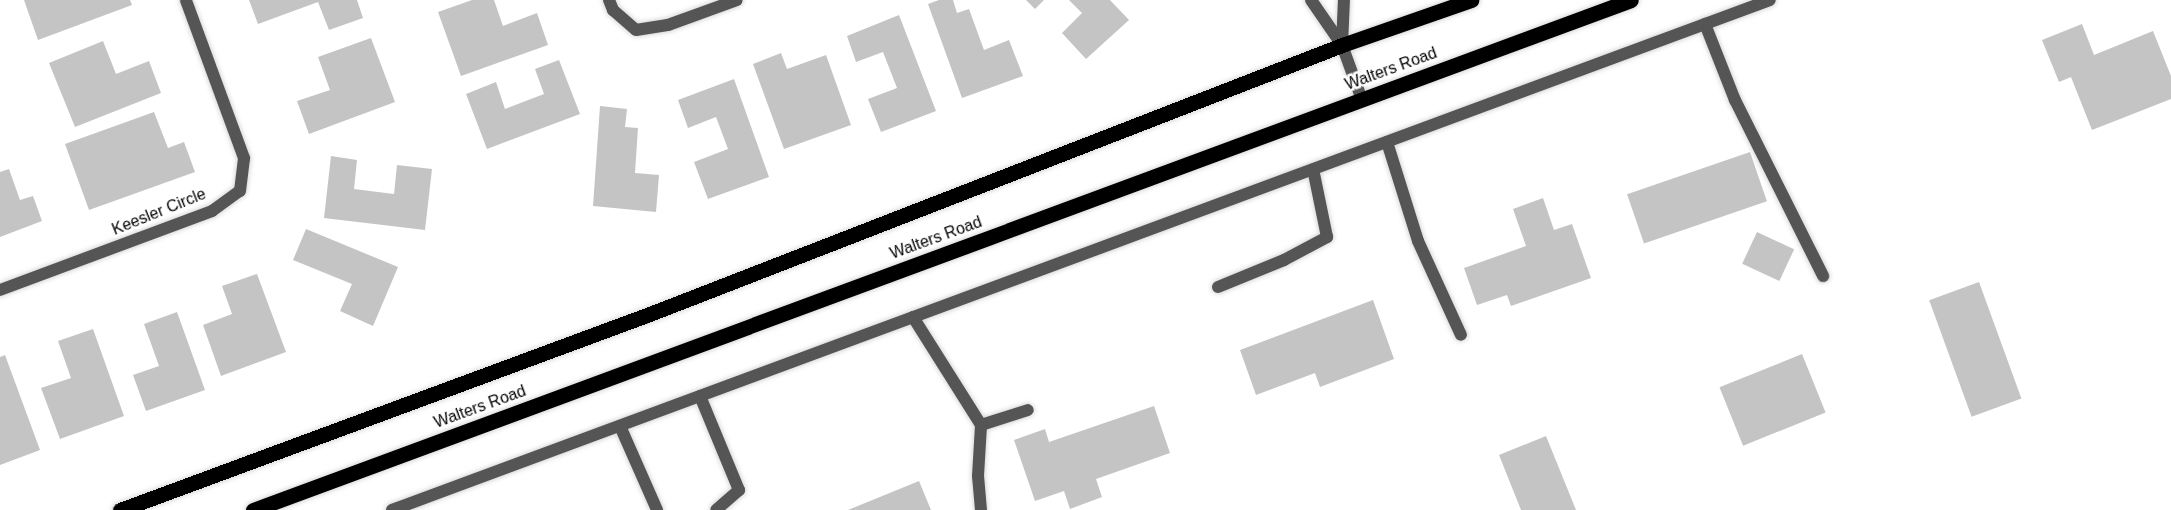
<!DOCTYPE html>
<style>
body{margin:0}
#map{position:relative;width:2171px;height:510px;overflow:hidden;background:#fff;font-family:Helvetica,sans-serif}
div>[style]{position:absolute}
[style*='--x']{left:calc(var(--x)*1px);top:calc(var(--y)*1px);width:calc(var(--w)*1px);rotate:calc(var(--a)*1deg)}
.building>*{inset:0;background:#c4c4c4;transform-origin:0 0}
.roads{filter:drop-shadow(0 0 2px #dbdbdb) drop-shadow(0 0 2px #dbdbdb)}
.lane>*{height:12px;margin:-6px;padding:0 6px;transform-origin:6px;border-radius:6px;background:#555}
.street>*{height:12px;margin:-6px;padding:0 6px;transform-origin:6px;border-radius:6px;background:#555}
.primary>*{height:15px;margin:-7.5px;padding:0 7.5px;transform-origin:7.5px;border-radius:7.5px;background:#000}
span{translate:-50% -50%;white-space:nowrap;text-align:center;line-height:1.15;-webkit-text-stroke:5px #fff;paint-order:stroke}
.street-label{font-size:16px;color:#000}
</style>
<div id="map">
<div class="building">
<div style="clip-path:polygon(24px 0,130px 0,132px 5px,38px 40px)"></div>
<div style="clip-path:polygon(249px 0,357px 0,363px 18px,329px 30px,318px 2px,258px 24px)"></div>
<div style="clip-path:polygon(472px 0,494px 0,503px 26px,537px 13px,548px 45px,461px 76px,438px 12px)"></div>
<div style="clip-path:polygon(939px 0,953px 0,957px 13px,969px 9px,984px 50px,1009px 40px,1023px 76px,962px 98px,928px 4px)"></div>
<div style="clip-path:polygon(1026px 0,1044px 0,1035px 9px)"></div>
<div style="clip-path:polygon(1069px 0,1110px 0,1129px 20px,1086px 59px,1062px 33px,1082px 13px)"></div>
<div style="clip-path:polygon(899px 15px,936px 111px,881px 132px,868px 99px,897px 88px,883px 52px,856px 62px,847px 36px)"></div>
<div style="clip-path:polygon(2082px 24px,2094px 55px,2153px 31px,2171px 76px,2171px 99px,2092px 130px,2071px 77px,2059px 82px,2042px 40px)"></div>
<div style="clip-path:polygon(371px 38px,395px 102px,309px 134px,297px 101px,330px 90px,318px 57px)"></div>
<div style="clip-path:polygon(103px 41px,116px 74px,149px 61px,161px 93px,75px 127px,49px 63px)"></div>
<div style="clip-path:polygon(781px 53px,787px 69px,826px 55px,851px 125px,784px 149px,753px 64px)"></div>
<div style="clip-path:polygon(559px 60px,580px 114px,487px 149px,466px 94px,496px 82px,505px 109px,544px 94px,535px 69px)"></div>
<div style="clip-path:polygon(734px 79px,769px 177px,708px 199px,694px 162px,728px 149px,716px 117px,688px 128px,678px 100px)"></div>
<div style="clip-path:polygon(600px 106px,627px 109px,625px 127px,638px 128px,635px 173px,659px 175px,656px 212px,593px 206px)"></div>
<div style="clip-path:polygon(154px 112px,168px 148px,184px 142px,195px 172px,89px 210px,65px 144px)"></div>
<div style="left:1750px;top:152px;width:52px;height:130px;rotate:71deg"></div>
<div style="clip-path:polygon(331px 156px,357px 160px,354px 189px,394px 194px,397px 165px,432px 169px,425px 230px,324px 218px)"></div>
<div style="clip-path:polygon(9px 169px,20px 200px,33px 196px,42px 221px,0 237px,0 172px)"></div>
<div style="clip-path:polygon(1543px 198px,1554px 230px,1572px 224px,1591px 278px,1511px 306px,1507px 295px,1477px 305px,1464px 268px,1526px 246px,1513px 209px)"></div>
<div style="clip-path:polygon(306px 229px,398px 267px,373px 326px,340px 311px,352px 284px,293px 260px)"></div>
<div style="left:1757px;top:232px;width:41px;height:35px;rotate:25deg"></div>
<div style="clip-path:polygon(257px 274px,286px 352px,221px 376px,203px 325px,232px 314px,222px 286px)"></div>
<div style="left:1979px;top:282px;width:124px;height:53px;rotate:70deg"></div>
<div style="clip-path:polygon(1373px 300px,1394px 359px,1320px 387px,1315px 373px,1256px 395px,1240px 350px)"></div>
<div style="clip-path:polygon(177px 312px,205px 390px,146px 411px,133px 375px,159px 366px,144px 324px)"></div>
<div style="clip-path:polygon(93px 329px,124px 416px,60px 439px,41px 388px,71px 378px,58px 341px)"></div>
<div style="left:1802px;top:354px;width:63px;height:89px;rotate:68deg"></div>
<div style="clip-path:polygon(5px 355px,40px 450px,0 465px,0 357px)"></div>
<div style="clip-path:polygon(1154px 406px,1170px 453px,1096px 479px,1102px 497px,1070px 509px,1064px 491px,1035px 501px,1014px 440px,1045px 429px,1049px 442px)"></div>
<div style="clip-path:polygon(1546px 436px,1576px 510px,1521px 510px,1499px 455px)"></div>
<div style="clip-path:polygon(919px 481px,931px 510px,848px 510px)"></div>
</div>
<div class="roads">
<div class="lane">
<div style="--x:1705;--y:24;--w:82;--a:68.5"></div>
<div style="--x:1735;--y:100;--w:197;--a:63.4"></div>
<div style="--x:1387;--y:142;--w:104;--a:72.6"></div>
<div style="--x:1418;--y:241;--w:103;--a:65.4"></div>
<div style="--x:1218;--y:287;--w:71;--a:-22.2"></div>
<div style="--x:1284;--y:260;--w:49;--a:-28.1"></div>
<div style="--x:1327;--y:237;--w:69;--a:-101.6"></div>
<div style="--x:913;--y:317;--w:128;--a:57.8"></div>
<div style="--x:981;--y:425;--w:49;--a:-17.7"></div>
<div style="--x:700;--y:396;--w:102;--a:67.5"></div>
<div style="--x:739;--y:490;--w:30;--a:139"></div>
<div style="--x:620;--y:426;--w:92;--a:66.2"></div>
<div style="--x:981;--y:510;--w:34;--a:-95"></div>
<div style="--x:978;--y:476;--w:51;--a:-86.6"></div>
</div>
<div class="street">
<div style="--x:609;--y:0;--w:11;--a:68"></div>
<div style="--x:613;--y:10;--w:30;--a:41"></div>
<div style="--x:636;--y:30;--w:32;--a:-9"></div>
<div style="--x:668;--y:25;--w:73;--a:-19.9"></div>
<div style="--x:1311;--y:0;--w:55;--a:55.4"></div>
<div style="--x:1342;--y:45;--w:59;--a:70"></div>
<div style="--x:1342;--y:45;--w:45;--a:-87.5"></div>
<div style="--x:0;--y:290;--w:226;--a:-20.4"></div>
<div style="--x:212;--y:211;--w:34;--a:-36"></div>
<div style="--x:240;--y:191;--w:33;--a:-83"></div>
<div style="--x:244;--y:158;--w:168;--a:-110.2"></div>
<div style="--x:392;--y:510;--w:1469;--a:-20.31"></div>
</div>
<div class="primary">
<div style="--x:120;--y:510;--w:562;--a:-20.31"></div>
<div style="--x:647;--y:315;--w:746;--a:-21.23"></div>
<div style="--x:1342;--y:45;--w:137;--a:-19.2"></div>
<div style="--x:253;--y:510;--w:1469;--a:-20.31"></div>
</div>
</div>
<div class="street-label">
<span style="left:1391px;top:69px;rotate:-20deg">Walters Road</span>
<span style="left:159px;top:212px;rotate:-22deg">Keesler Circle</span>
<span style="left:936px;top:238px;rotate:-20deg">Walters Road</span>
<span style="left:480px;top:407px;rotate:-20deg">Walters Road</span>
</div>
</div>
